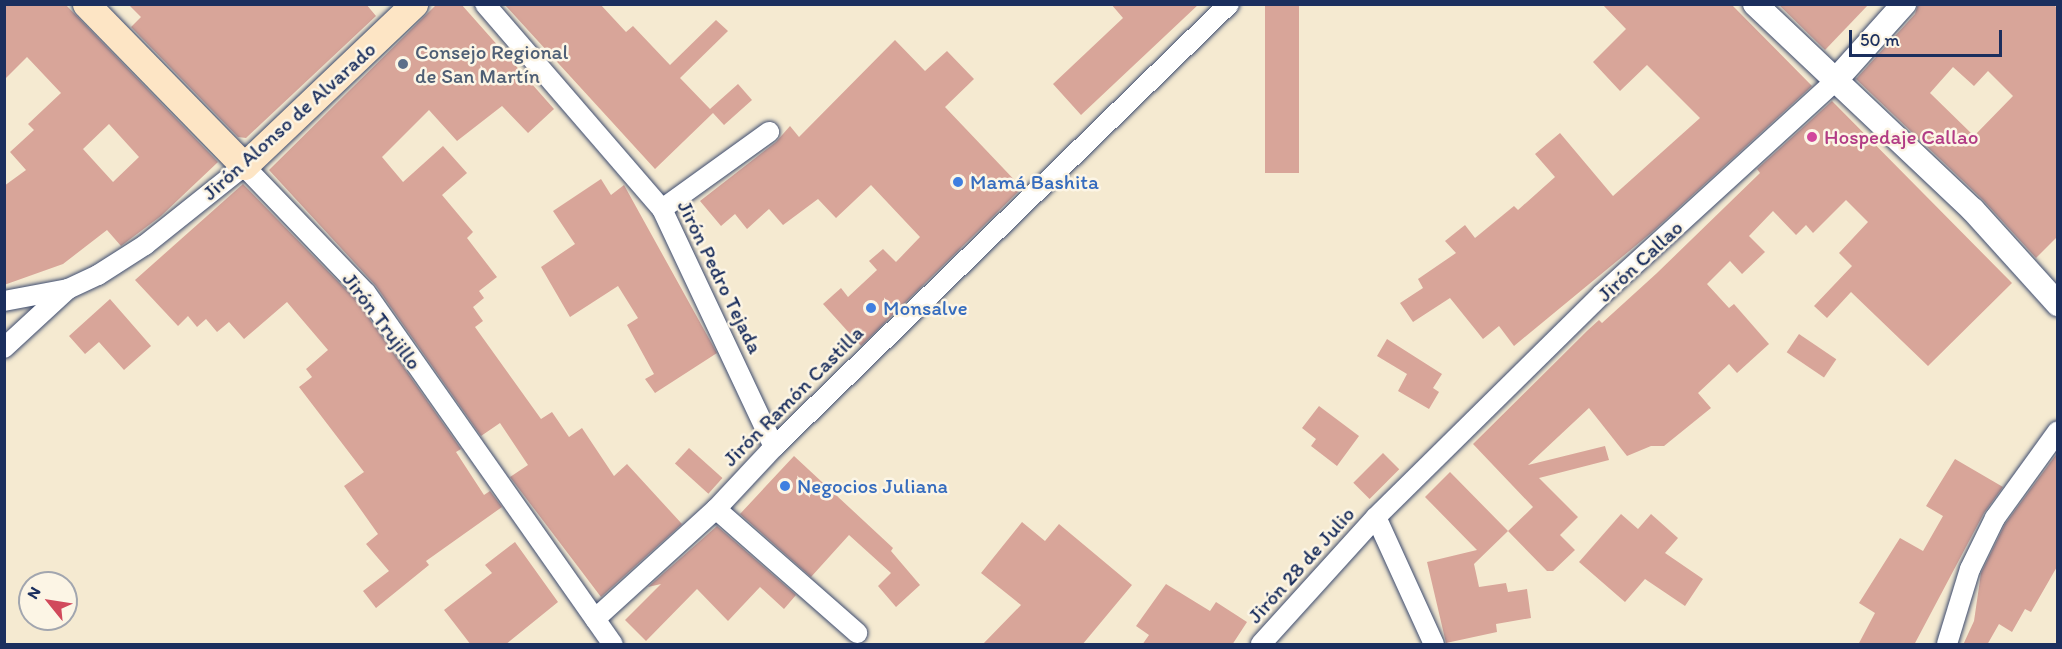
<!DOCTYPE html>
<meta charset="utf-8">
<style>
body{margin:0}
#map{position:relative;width:2062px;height:649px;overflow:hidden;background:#f5ead1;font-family:Itim,sans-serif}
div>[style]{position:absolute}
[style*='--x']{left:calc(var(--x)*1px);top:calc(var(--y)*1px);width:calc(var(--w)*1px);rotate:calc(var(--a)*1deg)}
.building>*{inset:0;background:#d8a599;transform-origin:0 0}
.roads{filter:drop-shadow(0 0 2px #3c4b6f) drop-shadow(0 0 2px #3c4b6f)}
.minor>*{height:20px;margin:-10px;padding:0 10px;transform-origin:10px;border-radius:10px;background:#fff}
.tertiary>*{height:24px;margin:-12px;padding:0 12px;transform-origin:12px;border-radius:12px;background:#fff}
.secondary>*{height:27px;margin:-13.5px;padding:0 13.5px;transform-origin:13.5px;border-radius:13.5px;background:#fde5c5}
.dots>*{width:16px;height:16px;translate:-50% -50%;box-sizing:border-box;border:3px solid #fcf5e5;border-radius:50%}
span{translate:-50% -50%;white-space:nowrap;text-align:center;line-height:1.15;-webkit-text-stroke:5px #fcf5e5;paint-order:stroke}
.service-label{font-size:21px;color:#4e5e75}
.left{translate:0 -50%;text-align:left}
.street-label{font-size:21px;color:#1b2f5e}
.hotel-label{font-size:21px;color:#b23c85}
.shop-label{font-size:21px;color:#366cbe}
.frame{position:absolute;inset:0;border:6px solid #1b2f5e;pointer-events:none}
.north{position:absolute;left:18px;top:571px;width:60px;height:60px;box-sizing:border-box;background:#fcf5e5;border:2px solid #a2a6af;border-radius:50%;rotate:300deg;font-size:16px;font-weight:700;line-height:24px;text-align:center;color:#1b2f5e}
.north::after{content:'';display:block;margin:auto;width:21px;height:27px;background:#d1495b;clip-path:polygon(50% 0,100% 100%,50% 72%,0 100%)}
.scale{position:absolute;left:1849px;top:30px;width:153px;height:27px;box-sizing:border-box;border:3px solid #1b2f5e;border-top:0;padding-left:8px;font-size:18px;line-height:21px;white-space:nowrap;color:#1b2f5e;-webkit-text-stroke:4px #fcf5e5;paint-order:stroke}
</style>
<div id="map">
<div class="building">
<div style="clip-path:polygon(evenodd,4px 4px,65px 4px,218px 162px,161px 216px,121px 246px,107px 230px,63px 264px,4px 285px,4px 186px,26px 170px,10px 152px,34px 130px,28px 124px,61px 93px,27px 57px,4px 80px,4px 4px,109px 124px,139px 157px,113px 182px,83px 149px,109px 124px)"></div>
<div style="clip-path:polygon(128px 4px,366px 4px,376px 16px,246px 138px,238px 137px,131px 27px,141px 17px)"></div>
<div style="clip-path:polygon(437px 4px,461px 4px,554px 109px,528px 133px,502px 106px,457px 141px,429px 110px,382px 157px,403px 182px,443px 146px,467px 173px,442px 195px,473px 232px,467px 238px,497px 277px,479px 291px,484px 298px,473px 307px,483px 321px,475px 327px,541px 419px,552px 412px,569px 437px,582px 428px,614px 476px,627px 464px,682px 524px,601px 597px,510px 477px,528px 465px,500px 423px,481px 436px,376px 286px,269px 170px)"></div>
<div style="clip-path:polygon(504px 4px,600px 4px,626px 32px,633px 26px,670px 65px,716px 20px,728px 31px,680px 78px,710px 109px,738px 84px,752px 100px,724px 125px,713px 113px,655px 169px)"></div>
<div style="clip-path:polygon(1111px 4px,1199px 4px,1081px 115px,1053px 84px,1123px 18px)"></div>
<div style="left:1265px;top:4px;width:34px;height:169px"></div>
<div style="clip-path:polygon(1602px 4px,1731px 4px,1812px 86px,1651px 233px,1514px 346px,1499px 326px,1483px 339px,1450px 298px,1413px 322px,1400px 303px,1423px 288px,1418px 279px,1456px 253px,1445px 241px,1465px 225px,1475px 238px,1514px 206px,1518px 210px,1555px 177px,1535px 154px,1560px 133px,1613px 196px,1700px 118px,1647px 65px,1620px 91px,1593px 62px,1626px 29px)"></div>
<div style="clip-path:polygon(1778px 4px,1869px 4px,1825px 50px)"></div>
<div style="clip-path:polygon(evenodd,1918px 4px,2053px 4px,2058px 9px,2058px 236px,2036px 258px,1983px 200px,1856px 79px,1915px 14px,1918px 4px,1953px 67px,1974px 86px,1988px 71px,2013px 96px,1974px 136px,1930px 93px,1953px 67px)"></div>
<div style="clip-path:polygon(895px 40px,925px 71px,947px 51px,974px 79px,945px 107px,1022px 188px,861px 346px,823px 304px,841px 288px,848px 297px,877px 270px,869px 261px,883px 249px,896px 262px,920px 237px,871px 185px,836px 218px,818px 199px,783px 225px,769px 209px,747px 229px,735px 214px,721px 226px,700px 201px,776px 142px,790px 126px,799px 137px)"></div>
<div style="clip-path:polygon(1832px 101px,2012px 283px,1928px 366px,1851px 292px,1827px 318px,1814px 306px,1852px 266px,1839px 253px,1868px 222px,1846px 200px,1813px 233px,1806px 225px,1796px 235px,1773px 211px,1749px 236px,1765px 252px,1742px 274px,1730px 261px,1707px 284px,1729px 308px,1734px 304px,1769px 344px,1737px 373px,1729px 364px,1698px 393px,1711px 408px,1664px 446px,1651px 446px,1627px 456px,1589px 408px,1528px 465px,1605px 446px,1609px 460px,1539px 478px,1578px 517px,1560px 535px,1575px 550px,1553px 571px,1547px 571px,1508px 531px,1533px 507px,1473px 444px,1588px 330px,1599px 320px,1602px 323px,1657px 273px,1760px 173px,1757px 169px)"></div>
<div style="clip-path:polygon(601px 179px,611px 195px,624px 185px,717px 353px,655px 393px,645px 379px,654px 374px,627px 325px,638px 318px,618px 286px,570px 317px,541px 267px,575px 244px,553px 211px)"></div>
<div style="clip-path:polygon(243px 184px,357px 301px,461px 449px,456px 452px,484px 495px,490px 491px,502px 507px,426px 561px,429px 565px,376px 608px,363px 591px,389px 571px,366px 544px,378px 534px,344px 486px,364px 472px,299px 387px,312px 377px,306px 369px,328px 350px,287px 302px,244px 339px,229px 322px,217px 332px,206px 319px,197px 327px,188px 316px,178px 326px,135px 280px)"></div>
<div style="clip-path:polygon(110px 299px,151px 346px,124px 370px,99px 342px,85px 354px,69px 336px)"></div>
<div style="left:1799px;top:334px;width:45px;height:22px;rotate:34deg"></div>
<div style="clip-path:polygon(1387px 339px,1442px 374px,1433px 388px,1439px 392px,1429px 409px,1398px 391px,1407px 374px,1377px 356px)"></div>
<div style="clip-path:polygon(1319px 406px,1359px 436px,1337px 466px,1311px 446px,1316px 439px,1302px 428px)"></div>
<div style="left:689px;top:448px;width:45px;height:21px;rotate:42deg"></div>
<div style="clip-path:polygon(2058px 452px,2058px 565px,2031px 612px,2025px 609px,2012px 632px,1999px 624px,1987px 645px,1963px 645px,1974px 621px,1981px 573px,2005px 524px)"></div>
<div style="left:1383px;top:453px;width:23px;height:42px;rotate:45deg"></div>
<div style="clip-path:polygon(794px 456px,893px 548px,891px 551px,920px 585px,896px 607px,878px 586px,891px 573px,849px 535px,811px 577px,740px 514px)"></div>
<div style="clip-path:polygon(1955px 459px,2003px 487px,1984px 513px,1914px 645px,1858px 645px,1875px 613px,1859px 603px,1900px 538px,1923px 551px,1943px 516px,1926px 506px)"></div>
<div style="clip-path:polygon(1450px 472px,1508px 531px,1474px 564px,1479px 587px,1506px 583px,1508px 592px,1527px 589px,1531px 618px,1496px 624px,1497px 632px,1446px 643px,1427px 562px,1477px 550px,1425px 497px)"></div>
<div style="clip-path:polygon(1621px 514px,1638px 529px,1651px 514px,1678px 538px,1665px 553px,1703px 579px,1685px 606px,1645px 579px,1625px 602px,1579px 562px)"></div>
<div style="clip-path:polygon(1022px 522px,1045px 541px,1059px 524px,1132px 585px,1082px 645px,982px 645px,1021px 605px,981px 573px)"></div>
<div style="clip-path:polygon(717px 526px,796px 595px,784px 609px,760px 587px,728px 621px,697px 589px,646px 641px,625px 620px,661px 584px,648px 587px)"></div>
<div style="clip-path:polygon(515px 542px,558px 602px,505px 645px,471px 645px,444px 610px,492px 573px,485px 565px)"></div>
<div style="clip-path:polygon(1166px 584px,1210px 611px,1216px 602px,1247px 622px,1232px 645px,1142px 645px,1149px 635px,1136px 626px)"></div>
</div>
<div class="roads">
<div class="minor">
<div style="--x:485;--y:4;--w:271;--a:49.2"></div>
<div style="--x:662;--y:209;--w:263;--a:64.8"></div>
<div style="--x:662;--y:209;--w:132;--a:-35.7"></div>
<div style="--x:4;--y:301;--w:65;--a:-10.6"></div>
<div style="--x:68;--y:289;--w:33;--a:-25"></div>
<div style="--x:98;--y:275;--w:56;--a:-32.6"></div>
<div style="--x:145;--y:245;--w:127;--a:-38.6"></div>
<div style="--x:244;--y:166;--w:176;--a:46.2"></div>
<div style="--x:366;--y:293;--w:429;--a:54.9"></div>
<div style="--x:4;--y:348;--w:87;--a:-42.7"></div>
<div style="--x:716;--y:509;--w:188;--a:41.3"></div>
<div style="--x:1376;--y:517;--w:140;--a:65.5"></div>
<div style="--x:595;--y:619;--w:164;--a:-42.3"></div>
<div style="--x:716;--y:509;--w:85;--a:-46.9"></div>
<div style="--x:774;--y:447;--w:635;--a:-44.23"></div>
<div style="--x:1261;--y:644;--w:171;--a:-47.8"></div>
<div style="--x:1376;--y:517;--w:316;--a:-44.6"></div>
<div style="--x:1601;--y:295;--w:316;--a:-42.4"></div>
<div style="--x:1947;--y:644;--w:78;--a:-73"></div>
<div style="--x:1970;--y:569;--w:57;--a:-63.9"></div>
<div style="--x:1995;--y:518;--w:107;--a:-54.1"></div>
</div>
<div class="tertiary">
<div style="--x:1755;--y:4;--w:300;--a:43.4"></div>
<div style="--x:1973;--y:210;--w:127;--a:47.9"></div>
<div style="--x:1834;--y:82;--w:105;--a:-48.1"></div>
</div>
<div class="secondary">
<div style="--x:86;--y:4;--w:226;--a:45.7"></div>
<div style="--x:244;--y:166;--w:235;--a:-43.6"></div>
</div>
</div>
<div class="dots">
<div style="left:403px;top:64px;background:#5c6f8a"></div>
<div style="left:1812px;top:137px;background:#d1479c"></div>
<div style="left:958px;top:182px;background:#3f7fe0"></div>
<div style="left:871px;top:308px;background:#3f7fe0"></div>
<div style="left:785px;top:486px;background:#3f7fe0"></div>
</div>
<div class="service-label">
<span class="left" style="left:415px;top:64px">Consejo Regional<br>de San Martín</span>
</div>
<div class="street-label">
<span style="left:289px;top:121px;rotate:-42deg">Jirón Alonso de Alvarado</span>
<span style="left:1640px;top:261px;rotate:-43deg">Jirón Callao</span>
<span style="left:720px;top:277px;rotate:64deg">Jirón Pedro Tejada</span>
<span style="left:382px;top:321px;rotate:53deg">Jirón Trujillo</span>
<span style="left:793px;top:396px;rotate:-45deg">Jirón Ramón Castilla</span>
<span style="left:1301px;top:565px;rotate:-48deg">Jirón 28 de Julio</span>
</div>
<div class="hotel-label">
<span class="left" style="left:1824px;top:137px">Hospedaje Callao</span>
</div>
<div class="shop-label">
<span class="left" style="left:970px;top:182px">Mamá Bashita</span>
<span class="left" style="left:883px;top:308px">Monsalve</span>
<span class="left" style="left:797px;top:486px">Negocios Juliana</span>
</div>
<div class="frame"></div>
<div class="north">N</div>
<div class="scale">50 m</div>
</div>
